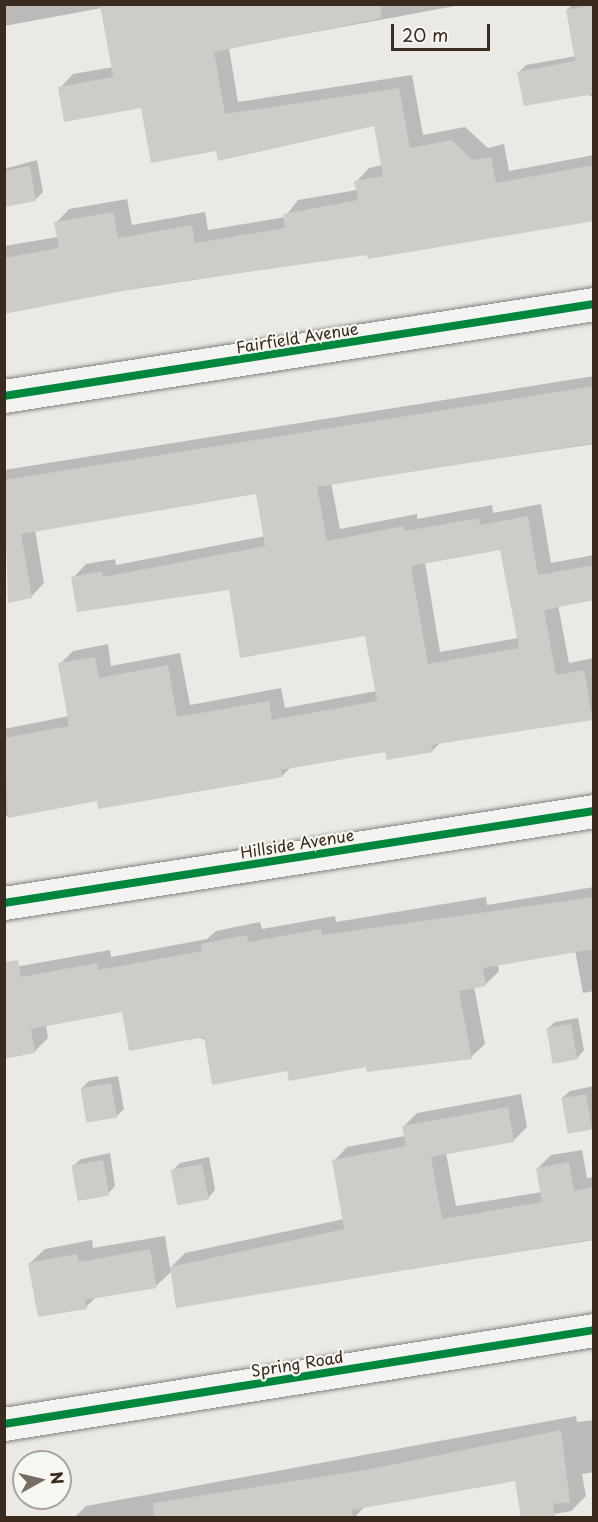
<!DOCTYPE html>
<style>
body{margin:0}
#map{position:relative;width:598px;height:1522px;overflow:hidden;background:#eae9e6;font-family:"Playpen Sans",sans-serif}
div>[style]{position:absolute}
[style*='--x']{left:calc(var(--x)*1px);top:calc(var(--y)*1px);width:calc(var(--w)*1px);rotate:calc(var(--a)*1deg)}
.shadow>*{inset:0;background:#0003}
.building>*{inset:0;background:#cdccc9;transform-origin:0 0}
.roads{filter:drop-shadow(0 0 2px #85817d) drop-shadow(0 0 2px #85817d)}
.minor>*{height:33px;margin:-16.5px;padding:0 16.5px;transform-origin:16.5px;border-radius:16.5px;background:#f3f3f1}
.cycleway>*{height:8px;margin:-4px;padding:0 4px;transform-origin:4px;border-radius:4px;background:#00873e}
span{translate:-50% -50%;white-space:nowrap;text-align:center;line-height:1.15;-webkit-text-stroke:4.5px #f6f6f2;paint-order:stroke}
.street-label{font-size:16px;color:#3b2a1e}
.frame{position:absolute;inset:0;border:6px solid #3b2a1e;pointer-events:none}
.north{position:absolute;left:12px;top:1450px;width:60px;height:60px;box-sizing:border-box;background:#f6f6f2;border:2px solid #aba49d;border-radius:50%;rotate:82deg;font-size:16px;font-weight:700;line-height:24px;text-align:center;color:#3b2a1e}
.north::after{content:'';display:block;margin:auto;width:21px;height:27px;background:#786d64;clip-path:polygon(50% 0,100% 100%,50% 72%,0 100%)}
.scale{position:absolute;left:391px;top:24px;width:99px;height:27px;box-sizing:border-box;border:3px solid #3b2a1e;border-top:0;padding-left:8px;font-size:18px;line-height:21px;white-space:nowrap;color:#3b2a1e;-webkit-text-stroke:4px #f6f6f2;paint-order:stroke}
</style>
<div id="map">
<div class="shadow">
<div style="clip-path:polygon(4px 4px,466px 4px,229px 48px,238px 102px,412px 75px,423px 135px,465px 127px,488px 148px,504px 144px,509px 171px,594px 155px,594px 219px,4px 309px,4px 246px,58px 237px,56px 223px,69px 209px,127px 199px,132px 225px,205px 212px,208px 230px,285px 217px,298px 200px,357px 190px,356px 182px,369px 168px,383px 165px,375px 124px,217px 149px,142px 107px,60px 88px,73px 74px,113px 67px,102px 8px,4px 26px)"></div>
<div style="clip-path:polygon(573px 4px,594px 4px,594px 97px,519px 72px,526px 65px,576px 56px,567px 10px)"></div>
<div style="clip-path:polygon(37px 160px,43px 192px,35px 200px,4px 195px,4px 169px)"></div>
<div style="clip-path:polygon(evenodd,594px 376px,594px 444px,331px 483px,340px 529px,417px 514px,417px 519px,492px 505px,493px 513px,541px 504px,551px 563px,594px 555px,594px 599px,558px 605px,569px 663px,594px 658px,594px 719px,441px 742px,432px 751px,387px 750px,291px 767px,282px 776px,98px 799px,4px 817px,4px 729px,69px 716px,60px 664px,73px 651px,108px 644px,111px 666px,180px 653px,190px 705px,281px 688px,285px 708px,376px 691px,366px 634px,230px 588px,73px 578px,86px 564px,115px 559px,116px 565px,265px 536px,257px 492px,35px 530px,44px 583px,31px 597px,9px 601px,4px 470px,594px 376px,501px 548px,518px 638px,440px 652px,425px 562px,501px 548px)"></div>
<div style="clip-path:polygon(594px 887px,594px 991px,583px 993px,575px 950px,498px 964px,499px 971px,485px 985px,474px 987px,485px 1044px,471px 1057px,288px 1070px,123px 1010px,46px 1025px,48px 1038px,34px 1052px,4px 969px,110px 950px,111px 957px,207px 939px,216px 931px,260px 922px,262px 929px,335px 916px,336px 922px,486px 897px,487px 905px)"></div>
<div style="clip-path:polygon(578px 1018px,584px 1050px,577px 1058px,547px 1029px,555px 1022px)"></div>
<div style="clip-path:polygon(118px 1076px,124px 1109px,117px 1116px,81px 1089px,89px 1081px)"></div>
<div style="clip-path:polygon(594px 1086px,594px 1127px,568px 1132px,562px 1098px,570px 1091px)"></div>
<div style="clip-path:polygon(521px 1094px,527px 1127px,513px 1141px,446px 1153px,456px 1206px,542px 1192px,537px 1169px,551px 1155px,582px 1150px,587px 1178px,594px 1177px,594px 1240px,177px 1306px,172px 1271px,156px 1286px,97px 1296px,86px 1307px,30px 1263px,45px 1249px,92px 1240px,93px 1248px,165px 1236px,170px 1268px,185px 1253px,344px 1219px,334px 1161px,347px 1147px,405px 1136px,404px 1126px,417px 1113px)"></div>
<div style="clip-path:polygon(110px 1153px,115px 1186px,108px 1194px,73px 1166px,81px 1159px)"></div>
<div style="clip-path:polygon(209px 1157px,215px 1190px,208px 1198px,173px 1170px,180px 1163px)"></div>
<div style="clip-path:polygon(576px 1416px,577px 1422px,594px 1420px,594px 1472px,582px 1474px,586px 1496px,571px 1511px,532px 1518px,516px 1480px,365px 1506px,354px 1518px,74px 1518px,86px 1506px)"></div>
</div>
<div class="building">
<div style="clip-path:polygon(100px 4px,380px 4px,382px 18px,214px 52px,225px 114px,399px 88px,410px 148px,451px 140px,473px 160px,491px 157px,496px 183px,594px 165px,594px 221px,368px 259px,367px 255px,143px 287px,4px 314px,4px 258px,59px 248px,54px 222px,113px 212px,118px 238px,192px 225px,195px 243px,285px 228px,283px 214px,358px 200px,354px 181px,383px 176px,374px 126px,218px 161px,216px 151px,151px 163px,141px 108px,64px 122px,58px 87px,113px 77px)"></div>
<div style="clip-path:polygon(594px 5px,594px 94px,524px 106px,517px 72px,575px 61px,566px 10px)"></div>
<div style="clip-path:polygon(30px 166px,36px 201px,4px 207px,4px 171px)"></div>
<div style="clip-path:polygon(evenodd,594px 386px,594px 443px,317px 487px,327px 541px,404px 526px,405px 531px,479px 518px,480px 525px,528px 516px,538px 575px,594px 565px,594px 600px,544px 610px,556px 675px,584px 670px,593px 720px,431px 745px,433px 752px,387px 760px,385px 752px,281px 770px,283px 777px,98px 809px,97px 801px,8px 818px,4px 738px,69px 726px,58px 663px,95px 657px,99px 678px,168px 665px,177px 717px,269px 701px,272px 720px,377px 701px,365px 636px,240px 658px,229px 590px,77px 612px,71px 577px,102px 571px,103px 577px,265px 546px,256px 494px,21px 534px,32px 598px,8px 603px,4px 480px,594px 386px,500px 550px,519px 648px,428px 664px,411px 566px,500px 550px)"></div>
<div style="clip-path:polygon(594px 897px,594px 949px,483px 968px,486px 986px,459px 991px,472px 1059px,367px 1072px,366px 1067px,289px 1081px,287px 1071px,212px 1085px,204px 1037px,129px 1051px,122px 1012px,31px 1029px,35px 1053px,4px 1059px,4px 962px,18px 960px,21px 977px,97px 963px,98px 970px,202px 951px,201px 944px,247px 935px,248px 942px,321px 929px,322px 935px)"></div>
<div style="left:571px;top:1024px;width:36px;height:25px;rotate:80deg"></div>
<div style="left:111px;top:1083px;width:35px;height:31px;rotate:80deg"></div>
<div style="left:586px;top:1094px;width:36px;height:25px;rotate:80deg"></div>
<div style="clip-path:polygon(508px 1107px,514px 1142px,431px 1157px,442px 1219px,542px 1202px,536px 1168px,569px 1162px,574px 1191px,594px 1187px,594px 1239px,176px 1308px,170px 1267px,344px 1229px,332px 1160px,406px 1146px,402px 1126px)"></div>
<div style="left:103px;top:1160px;width:36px;height:32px;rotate:80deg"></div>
<div style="left:202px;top:1164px;width:36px;height:32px;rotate:79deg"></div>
<div style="clip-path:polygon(150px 1249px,157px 1288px,85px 1300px,87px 1309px,38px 1317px,28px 1263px,77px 1254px,79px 1262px)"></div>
<div style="clip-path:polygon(561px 1430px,570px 1502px,553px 1504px,555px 1518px,521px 1518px,515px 1481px,352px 1510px,353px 1518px,154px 1518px,153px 1503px,371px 1469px)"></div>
</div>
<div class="roads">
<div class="minor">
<div style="--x:4;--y:396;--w:597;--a:-8.86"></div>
<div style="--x:4;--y:903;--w:597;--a:-8.86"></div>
<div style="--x:4;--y:1424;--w:597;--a:-9.05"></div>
</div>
</div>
<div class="cycleway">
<div style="--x:4;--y:396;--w:597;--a:-8.86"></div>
<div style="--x:4;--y:903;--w:597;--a:-8.86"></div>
<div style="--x:4;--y:1424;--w:597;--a:-9.05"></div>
</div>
<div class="street-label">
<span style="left:297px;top:337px;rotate:-9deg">Fairfield Avenue</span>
<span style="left:297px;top:843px;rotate:-9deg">Hillside Avenue</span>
<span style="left:297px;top:1363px;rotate:-9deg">Spring Road</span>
</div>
<div class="frame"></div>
<div class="north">N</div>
<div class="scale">20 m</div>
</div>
